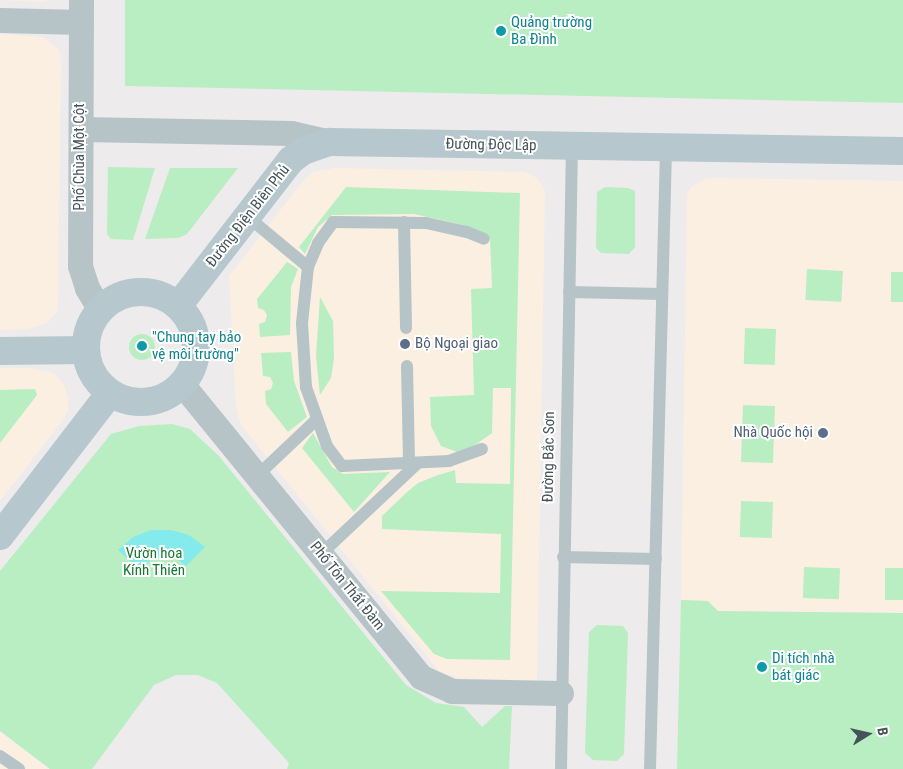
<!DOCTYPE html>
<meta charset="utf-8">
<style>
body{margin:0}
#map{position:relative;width:903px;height:769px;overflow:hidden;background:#eeebec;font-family:"Roboto Condensed",sans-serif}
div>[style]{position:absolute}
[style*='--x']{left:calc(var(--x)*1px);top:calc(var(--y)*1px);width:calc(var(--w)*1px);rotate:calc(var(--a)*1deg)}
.commercial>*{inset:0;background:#fbefe2}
.green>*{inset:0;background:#b8eec2;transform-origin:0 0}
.round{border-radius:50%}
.water>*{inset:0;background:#85eaeb}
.lane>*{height:12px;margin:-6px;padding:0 6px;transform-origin:6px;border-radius:6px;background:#b6c4c8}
.street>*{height:25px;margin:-12.5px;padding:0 12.5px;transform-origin:12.5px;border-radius:12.5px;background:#b6c4c8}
.secondary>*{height:28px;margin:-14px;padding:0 14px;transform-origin:14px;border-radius:14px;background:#b6c7ce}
.secondary>.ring{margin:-14px;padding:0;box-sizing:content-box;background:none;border:28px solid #b6c7ce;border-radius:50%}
.dots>*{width:14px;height:14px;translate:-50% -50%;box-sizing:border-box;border:2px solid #fff;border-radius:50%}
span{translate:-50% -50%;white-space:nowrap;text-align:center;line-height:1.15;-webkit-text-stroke:4px #fff;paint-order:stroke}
.culture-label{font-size:15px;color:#0d838f}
.left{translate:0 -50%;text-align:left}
.street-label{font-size:15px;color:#445358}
.service-label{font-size:15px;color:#4e5e75}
.right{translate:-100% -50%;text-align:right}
.park-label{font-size:15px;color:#167833}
.north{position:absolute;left:843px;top:709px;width:50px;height:50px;-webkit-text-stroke:4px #fff;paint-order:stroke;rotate:80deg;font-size:14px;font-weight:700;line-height:20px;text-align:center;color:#445358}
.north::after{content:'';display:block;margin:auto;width:18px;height:22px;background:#445358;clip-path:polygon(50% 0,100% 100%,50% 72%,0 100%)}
</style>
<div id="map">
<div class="commercial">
<div style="clip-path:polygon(0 0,49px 0,43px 2px)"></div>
<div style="clip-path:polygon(0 34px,43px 37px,58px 49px,61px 57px,58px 310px,47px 323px,28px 329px,0 330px)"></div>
<div style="clip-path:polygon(335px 168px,525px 172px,537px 178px,545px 191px,537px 681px,457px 678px,439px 671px,241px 425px,236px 408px,229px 276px,303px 181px,313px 172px)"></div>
<div style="clip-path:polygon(707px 178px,903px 181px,903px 613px,718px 611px,708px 601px,681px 600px,687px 194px,691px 187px)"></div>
<div style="clip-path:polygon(0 368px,29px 368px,54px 373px,64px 385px,68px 398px,68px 411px,63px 420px,0 501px)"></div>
<div style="clip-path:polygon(0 731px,50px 769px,0 769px)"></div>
</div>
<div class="green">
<div style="clip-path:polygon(125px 0,903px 0,903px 103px,125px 86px)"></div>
<div style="clip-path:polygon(108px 167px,155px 168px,133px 240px,111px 239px,107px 234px)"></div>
<div style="clip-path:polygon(170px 168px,238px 168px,187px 234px,178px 238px,145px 239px)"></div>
<div style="clip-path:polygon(346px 187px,520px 193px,510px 660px,447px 659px,434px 654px,381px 591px,500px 593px,501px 534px,382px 529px,382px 516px,406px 493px,418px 483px,438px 475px,455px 470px,456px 483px,510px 484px,511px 388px,493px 388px,492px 433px,468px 450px,457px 452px,441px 446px,431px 426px,430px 397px,474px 395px,471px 289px,492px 288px,490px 238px,459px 224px,414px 214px,332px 215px,318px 227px,305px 254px,299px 247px)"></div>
<div style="clip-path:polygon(605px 187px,628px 188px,635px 191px,635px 247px,629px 254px,601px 253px,596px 248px,597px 192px)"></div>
<div style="clip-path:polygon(287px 262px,298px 269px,291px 287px,290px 335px,260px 337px,259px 324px,265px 322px,267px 315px,264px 310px,258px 308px,257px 299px)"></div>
<div style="left:807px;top:269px;width:36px;height:31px;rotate:3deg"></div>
<div style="left:891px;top:272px;width:12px;height:30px"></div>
<div style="clip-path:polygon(320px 297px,333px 321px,334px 359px,331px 378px,320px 395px,316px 356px)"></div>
<div style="left:745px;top:328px;width:31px;height:36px;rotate:2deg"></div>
<div class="round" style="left:129px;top:334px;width:26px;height:26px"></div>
<div style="clip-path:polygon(291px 352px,294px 381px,307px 417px,288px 432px,266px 404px,265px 391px,271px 389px,273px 383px,270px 377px,263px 376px,261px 353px)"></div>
<div style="clip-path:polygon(35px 389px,37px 395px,0 443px,0 390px)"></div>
<div style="left:743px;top:405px;width:32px;height:57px;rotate:2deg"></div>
<div style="clip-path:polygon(172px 424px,190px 429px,218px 455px,406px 685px,436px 703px,464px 707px,482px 727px,505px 706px,512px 706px,509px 769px,287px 769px,289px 763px,217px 683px,198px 675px,176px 675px,154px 685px,92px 769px,50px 769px,0 731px,0 571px,111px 434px,139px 426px)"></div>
<div style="clip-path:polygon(313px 433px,332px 467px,343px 474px,390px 472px,354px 512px,302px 448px)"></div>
<div style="left:741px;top:501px;width:32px;height:36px;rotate:2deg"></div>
<div style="left:804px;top:567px;width:36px;height:31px;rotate:2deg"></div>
<div style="left:885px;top:568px;width:18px;height:32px"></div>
<div style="clip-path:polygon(681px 600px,708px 601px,718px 611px,903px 613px,903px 769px,677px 769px)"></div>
<div style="clip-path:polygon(597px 625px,623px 626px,628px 633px,624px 754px,617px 761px,593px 760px,585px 753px,589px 632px)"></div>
</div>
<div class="water">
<div style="clip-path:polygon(151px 530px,171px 530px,189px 535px,205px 547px,186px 566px,177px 559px,156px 557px,138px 568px,118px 550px,133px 537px)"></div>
</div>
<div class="lane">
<div style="--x:248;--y:217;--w:78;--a:39.8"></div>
<div style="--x:404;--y:222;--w:106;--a:88.9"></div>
<div style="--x:569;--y:292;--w:93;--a:1.2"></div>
<div style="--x:407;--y:366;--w:97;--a:88.8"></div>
<div style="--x:482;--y:449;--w:35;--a:160"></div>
<div style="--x:449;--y:461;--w:107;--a:177.3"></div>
<div style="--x:342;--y:466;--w:25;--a:-127"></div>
<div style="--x:327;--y:446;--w:63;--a:-109.6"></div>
<div style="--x:306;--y:387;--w:64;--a:-93.6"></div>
<div style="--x:302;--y:323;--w:56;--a:-83.9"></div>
<div style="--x:308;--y:267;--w:26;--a:-67"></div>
<div style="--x:318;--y:243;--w:26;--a:-54"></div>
<div style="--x:333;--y:222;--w:93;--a:0.6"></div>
<div style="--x:426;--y:223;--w:42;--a:12.4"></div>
<div style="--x:467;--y:232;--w:18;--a:22"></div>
<div style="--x:257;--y:476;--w:83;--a:-43.5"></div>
<div style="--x:321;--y:554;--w:133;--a:-43.2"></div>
<div style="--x:563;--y:557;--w:93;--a:1.2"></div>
<div style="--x:0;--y:756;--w:23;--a:34"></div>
<div style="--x:561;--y:769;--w:623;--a:-88.99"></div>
<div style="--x:650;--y:769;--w:621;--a:-88.52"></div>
</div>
<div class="street">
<div style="--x:81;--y:0;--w:266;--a:90.2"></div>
<div style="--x:80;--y:266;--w:23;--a:72"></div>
<div style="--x:87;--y:288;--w:26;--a:59"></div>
<div style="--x:0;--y:20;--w:81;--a:1.4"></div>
<div style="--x:81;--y:129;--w:210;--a:1.1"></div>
<div style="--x:291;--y:133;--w:39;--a:13"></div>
<div style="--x:182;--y:384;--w:378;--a:50.8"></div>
<div style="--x:421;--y:677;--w:34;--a:24"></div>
<div style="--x:452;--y:691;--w:109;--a:1.1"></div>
</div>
<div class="secondary">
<div class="ring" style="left:86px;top:292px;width:82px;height:82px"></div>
<div style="--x:178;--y:306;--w:185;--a:-52.3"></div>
<div style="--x:291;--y:160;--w:15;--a:-37"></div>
<div style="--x:303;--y:151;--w:28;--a:-19"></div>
<div style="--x:329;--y:142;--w:574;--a:0.9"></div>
<div style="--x:0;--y:351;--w:86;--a:-0.7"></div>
<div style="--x:0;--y:536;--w:180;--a:-52.4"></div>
</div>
<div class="dots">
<div style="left:501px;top:31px;background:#0f9aa8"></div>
<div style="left:405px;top:344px;background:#5c6f8a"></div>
<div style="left:142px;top:346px;background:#0f9aa8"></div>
<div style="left:823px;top:433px;background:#5c6f8a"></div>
<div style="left:762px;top:667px;background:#0f9aa8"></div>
</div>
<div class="culture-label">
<span class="left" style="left:511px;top:31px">Quảng trường<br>Ba Đình</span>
<span class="left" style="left:152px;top:346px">"Chung tay bảo<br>vệ môi trường"</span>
<span class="left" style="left:772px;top:667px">Di tích nhà<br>bát giác</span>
</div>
<div class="street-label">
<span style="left:491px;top:145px;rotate:1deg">Đường Độc Lập</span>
<span style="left:80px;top:157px;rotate:-90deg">Phố Chùa Một Cột</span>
<span style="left:248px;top:216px;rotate:-52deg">Đường Điện Biên Phủ</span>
<span style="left:549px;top:457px;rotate:-89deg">Đường Bắc Sơn</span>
<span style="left:347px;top:586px;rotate:51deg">Phố Tôn Thất Đàm</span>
</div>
<div class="service-label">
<span class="left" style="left:415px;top:344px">Bộ Ngoại giao</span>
<span class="right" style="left:813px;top:433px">Nhà Quốc hội</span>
</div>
<div class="park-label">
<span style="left:154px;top:562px">Vườn hoa<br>Kính Thiên</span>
</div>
<div class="north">B</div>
</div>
